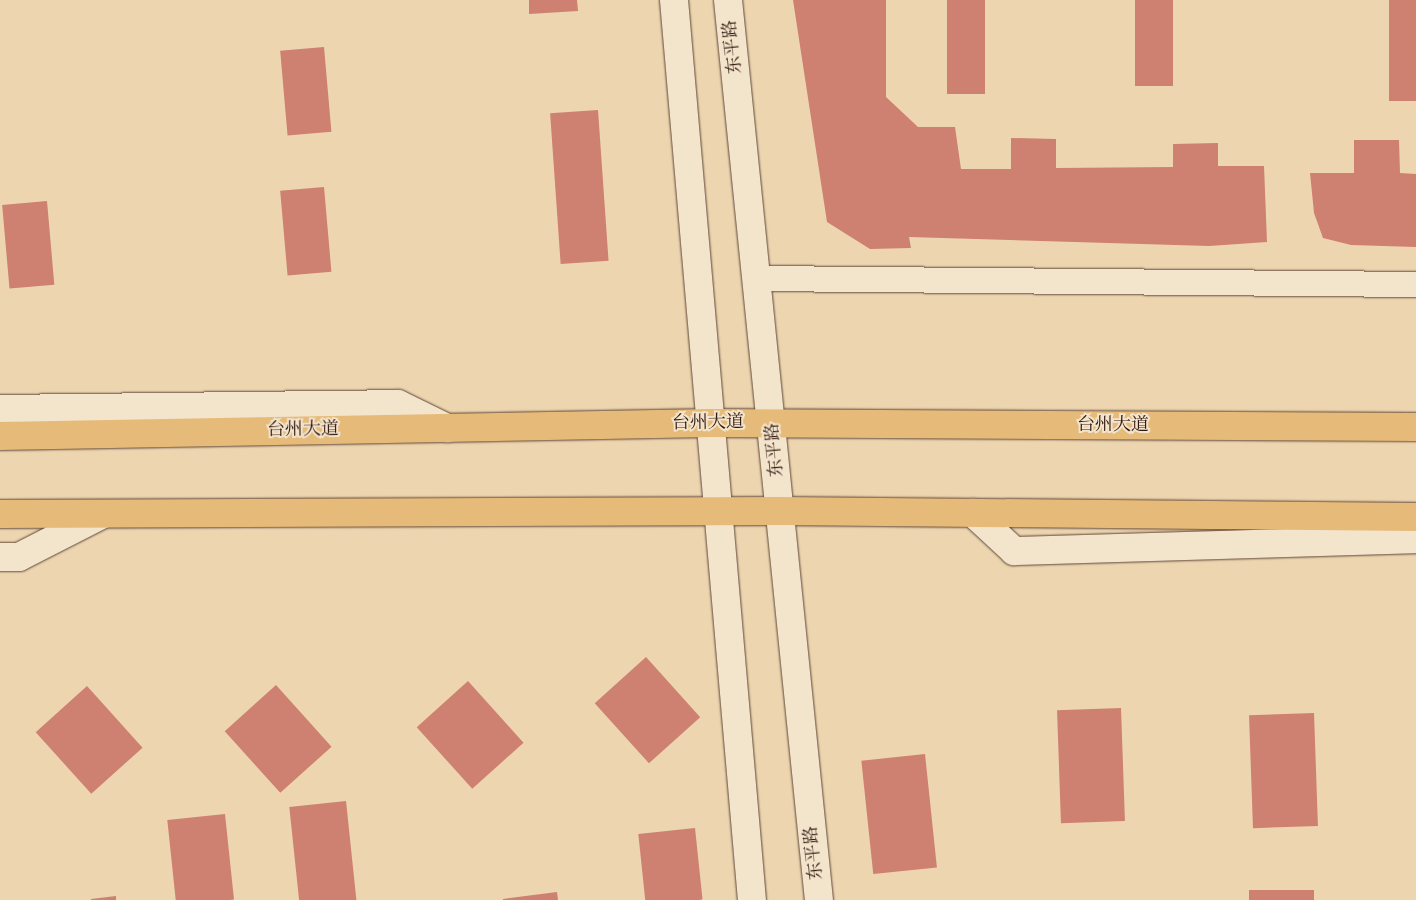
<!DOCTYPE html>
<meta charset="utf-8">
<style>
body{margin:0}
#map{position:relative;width:1416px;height:900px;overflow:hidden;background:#edd5b0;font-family:Cardo,"Noto Serif SC",serif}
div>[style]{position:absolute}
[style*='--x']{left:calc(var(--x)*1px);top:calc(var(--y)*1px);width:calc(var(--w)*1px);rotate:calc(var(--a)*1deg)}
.building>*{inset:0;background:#ce8071;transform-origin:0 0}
.roads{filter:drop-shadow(0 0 1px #604737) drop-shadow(0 0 1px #604737)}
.street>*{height:25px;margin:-12.5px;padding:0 12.5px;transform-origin:12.5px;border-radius:12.5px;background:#f3e4cc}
.secondary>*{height:28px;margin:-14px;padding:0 14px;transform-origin:14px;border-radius:14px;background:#f3e4cc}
.primary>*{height:28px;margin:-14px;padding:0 14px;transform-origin:14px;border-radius:14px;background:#e6ba78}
span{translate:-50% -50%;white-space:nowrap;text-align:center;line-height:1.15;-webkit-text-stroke:4px #f3e4cc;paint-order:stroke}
.street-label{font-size:18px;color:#31180f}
</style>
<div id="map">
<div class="building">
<div style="clip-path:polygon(529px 0,577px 0,578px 11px,529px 14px)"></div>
<div style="clip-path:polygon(793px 0,886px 0,886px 97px,918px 127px,955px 127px,961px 169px,1011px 169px,1011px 138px,1056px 139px,1056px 168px,1173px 167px,1173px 144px,1218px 143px,1218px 166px,1264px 166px,1267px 242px,1209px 246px,909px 237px,911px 248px,870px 249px,827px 222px)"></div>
<div style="left:947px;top:0;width:38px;height:94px"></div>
<div style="left:1135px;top:0;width:38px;height:86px"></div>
<div style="left:1389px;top:0;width:27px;height:101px"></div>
<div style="left:324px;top:47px;width:85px;height:44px;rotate:85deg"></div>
<div style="left:598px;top:110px;width:151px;height:48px;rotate:86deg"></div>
<div style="clip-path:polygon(1354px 140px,1399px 140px,1400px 173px,1416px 174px,1416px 247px,1351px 245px,1323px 238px,1314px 213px,1310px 173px,1354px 173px)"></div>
<div style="left:324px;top:187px;width:85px;height:44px;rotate:85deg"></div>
<div style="left:47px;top:201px;width:84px;height:45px;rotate:85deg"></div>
<div style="left:646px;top:657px;width:81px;height:69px;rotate:48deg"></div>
<div style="left:468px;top:681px;width:83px;height:69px;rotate:48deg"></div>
<div style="left:276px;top:685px;width:83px;height:69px;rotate:48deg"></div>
<div style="left:87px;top:686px;width:83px;height:69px;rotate:48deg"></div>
<div style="left:1121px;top:708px;width:113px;height:64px;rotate:88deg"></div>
<div style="left:1314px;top:713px;width:113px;height:65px;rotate:88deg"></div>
<div style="left:925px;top:754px;width:114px;height:64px;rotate:84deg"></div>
<div style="left:346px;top:801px;width:100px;height:57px;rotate:84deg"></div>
<div style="left:225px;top:814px;width:86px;height:58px;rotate:84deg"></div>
<div style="left:695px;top:828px;width:72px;height:57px;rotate:84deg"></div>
<div style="left:1314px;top:890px;width:10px;height:65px;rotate:90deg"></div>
<div style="clip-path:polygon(557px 892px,558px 900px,503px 900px,503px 899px)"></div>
<div style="clip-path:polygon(116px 896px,116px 900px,91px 900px,91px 899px)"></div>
</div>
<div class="roads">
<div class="street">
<div style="--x:757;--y:278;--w:659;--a:0.52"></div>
</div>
<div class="secondary">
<div style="--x:674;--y:0;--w:903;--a:85.05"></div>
<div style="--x:728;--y:0;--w:905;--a:84.23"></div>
<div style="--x:0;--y:409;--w:398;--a:-0.7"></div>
<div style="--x:398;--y:404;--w:55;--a:26.1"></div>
<div style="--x:973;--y:513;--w:56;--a:42.8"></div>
<div style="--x:1014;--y:551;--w:402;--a:-1.7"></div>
<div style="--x:0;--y:557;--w:19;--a:0"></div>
<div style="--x:19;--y:557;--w:94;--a:-27.1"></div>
</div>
<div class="primary">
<div style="--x:0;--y:436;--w:710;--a:-1.05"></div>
<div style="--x:710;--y:423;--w:706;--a:0.32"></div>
<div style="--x:0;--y:514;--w:781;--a:-0.22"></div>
<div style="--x:781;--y:511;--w:635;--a:0.54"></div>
</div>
</div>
<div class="street-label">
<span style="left:733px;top:47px;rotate:-96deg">东平路</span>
<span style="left:708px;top:423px;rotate:-1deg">台州大道</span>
<span style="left:1113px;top:425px">台州大道</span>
<span style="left:303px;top:430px;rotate:-1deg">台州大道</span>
<span style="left:775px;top:450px;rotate:-95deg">东平路</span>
<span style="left:814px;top:853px;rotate:-96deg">东平路</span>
</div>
</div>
